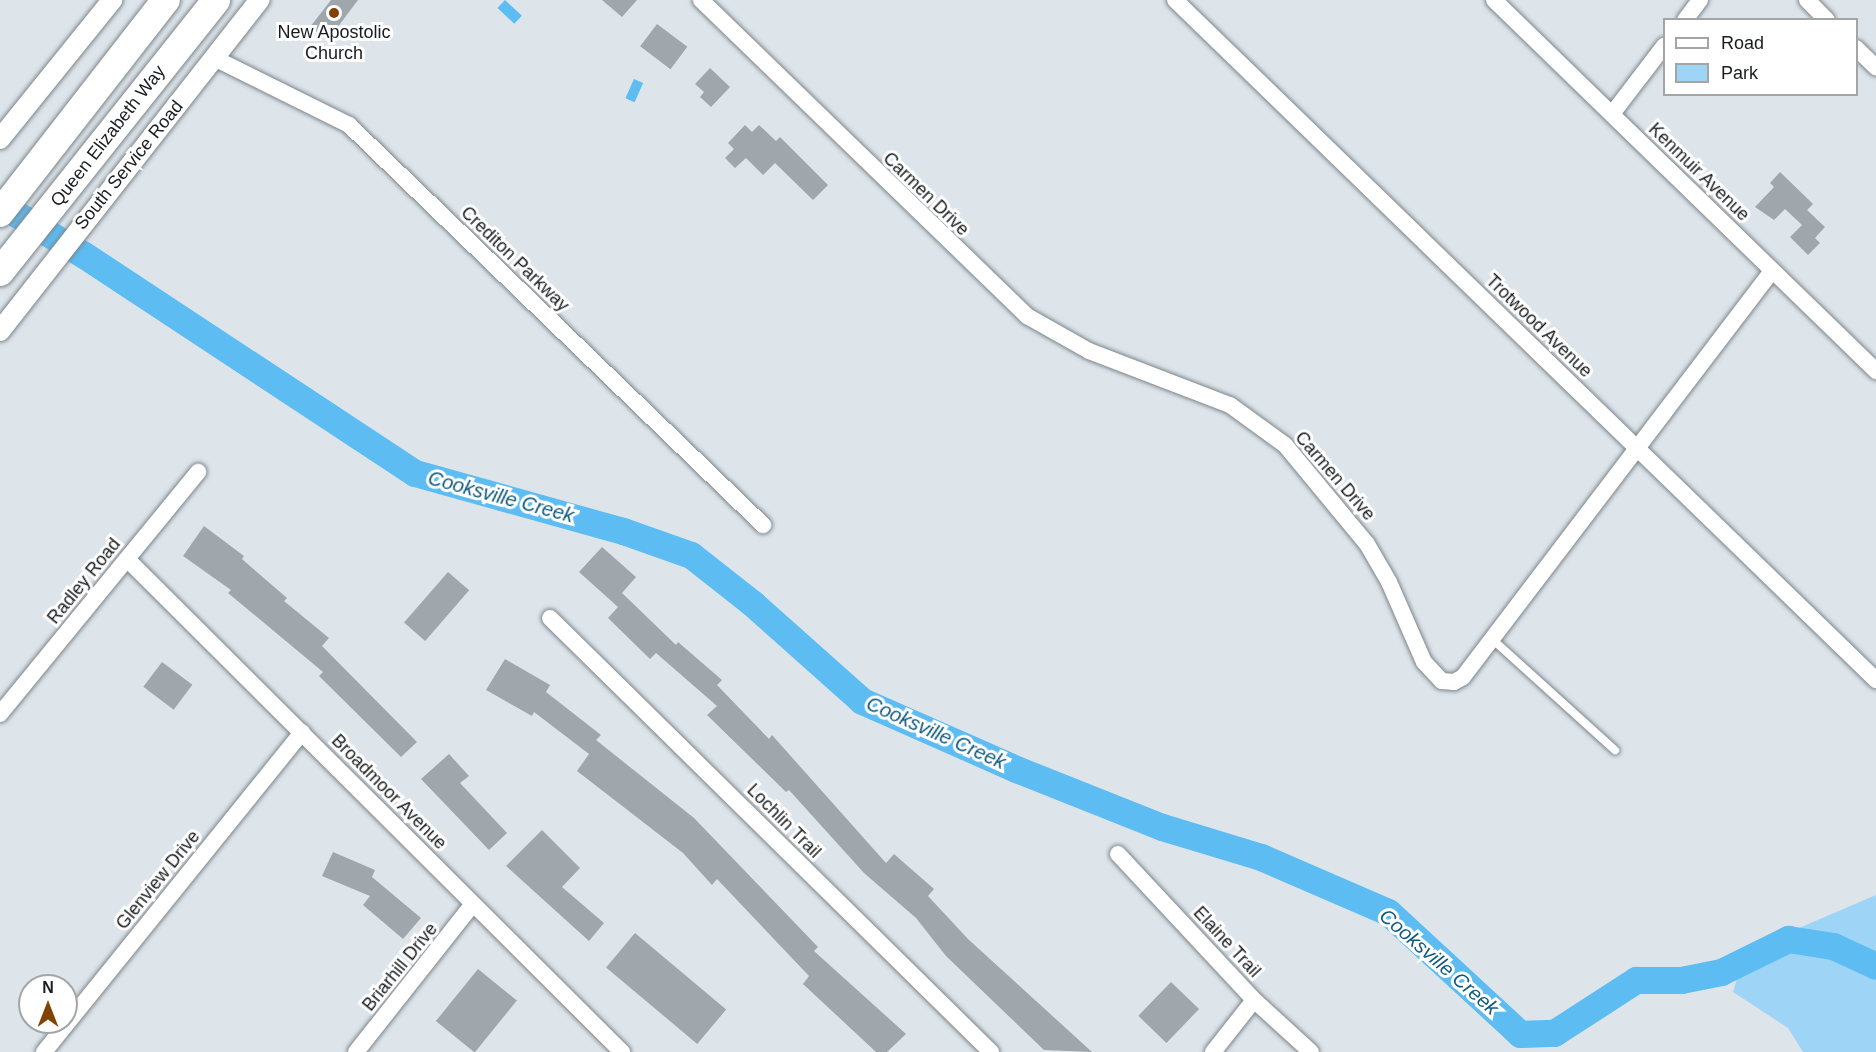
<!DOCTYPE html>
<style>
body{margin:0}
#map{position:relative;width:1876px;height:1052px;overflow:hidden;background:#dde5eb;font-family:Arial,sans-serif}
div>[style]{position:absolute}
[style*='--x']{left:calc(var(--x)*1px);top:calc(var(--y)*1px);width:calc(var(--w)*1px);rotate:calc(var(--a)*1deg)}
.green>*{inset:0;background:#9ed5f7}
.water>*{inset:0;background:#5dbcf1;transform-origin:0 0}
.river>*{height:27px;margin:-13.5px;padding:0 13.5px;transform-origin:13.5px;border-radius:13.5px;background:#5dbcf1}
.building>*{inset:0;background:#9fa7ac;transform-origin:0 0}
.roads{filter:drop-shadow(0 0 2px #7d8589) drop-shadow(0 0 2px #7d8589)}
.service>*{height:8px;margin:-4px;padding:0 4px;transform-origin:4px;border-radius:4px;background:#fff}
.minor>*{height:16px;margin:-8px;padding:0 8px;transform-origin:8px;border-radius:8px;background:#fff}
.tertiary>*{height:20px;margin:-10px;padding:0 10px;transform-origin:10px;border-radius:10px;background:#fff}
.motorway>*{height:28px;margin:-14px;padding:0 14px;transform-origin:14px;border-radius:14px;background:#fff}
.dots>*{width:16px;height:16px;translate:-50% -50%;box-sizing:border-box;border:3px solid #fff;border-radius:50%}
span{translate:-50% -50%;white-space:nowrap;text-align:center;line-height:1.15;-webkit-text-stroke:6px #fff;paint-order:stroke}
.poi-label{font-size:18px;color:#191c1e}
.street-label{font-size:18px;color:#191c1e}
.water-label{font-size:20px;color:#10597d;font-style:italic}
.legend{position:absolute;left:1663px;top:18px;width:195px;height:78px;box-sizing:border-box;background:#fff;border:2px solid #a3a4a5;margin:0;padding:8px 10px;list-style:none;font-size:18px;color:#191c1e}
.legend li{display:flex;align-items:center;gap:12px;height:30px}
.legend b{width:30px;border:2px solid #a3a4a5}
.north{position:absolute;left:18px;top:974px;width:60px;height:60px;box-sizing:border-box;background:#fff;border:2px solid #a3a4a5;border-radius:50%;rotate:0deg;font-size:16px;font-weight:700;line-height:24px;text-align:center;color:#191c1e}
.north::after{content:'';display:block;margin:auto;width:21px;height:27px;background:#814204;clip-path:polygon(50% 0,100% 100%,50% 72%,0 100%)}
</style>
<div id="map">
<div class="green">
<div style="clip-path:polygon(1876px 895px,1876px 1052px,1803px 1052px,1788px 1028px,1733px 992px,1745px 951px)"></div>
</div>
<div class="water">
<div style="left:505px;top:0;width:23px;height:11px;rotate:43deg"></div>
<div style="left:634px;top:79px;width:10px;height:21px;rotate:24deg"></div>
</div>
<div class="river">
<div style="--x:0;--y:204;--w:98;--a:31.3"></div>
<div style="--x:84;--y:255;--w:396;--a:33.4"></div>
<div style="--x:415;--y:473;--w:216;--a:15.6"></div>
<div style="--x:623;--y:531;--w:72;--a:19.4"></div>
<div style="--x:691;--y:555;--w:78;--a:38.2"></div>
<div style="--x:752;--y:603;--w:147;--a:41.7"></div>
<div style="--x:862;--y:701;--w:168;--a:23.8"></div>
<div style="--x:1016;--y:769;--w:157;--a:21.7"></div>
<div style="--x:1162;--y:827;--w:103;--a:16.9"></div>
<div style="--x:1261;--y:857;--w:138;--a:23.4"></div>
<div style="--x:1388;--y:912;--w:180;--a:42.7"></div>
<div style="--x:1520;--y:1034;--w:34;--a:-2"></div>
<div style="--x:1554;--y:1033;--w:98;--a:-32.9"></div>
<div style="--x:1636;--y:980;--w:45;--a:0"></div>
<div style="--x:1681;--y:980;--w:41;--a:-11.3"></div>
<div style="--x:1721;--y:972;--w:75;--a:-26.2"></div>
<div style="--x:1788;--y:939;--w:46;--a:8.8"></div>
<div style="--x:1833;--y:946;--w:47;--a:24.9"></div>
</div>
<div class="building">
<div style="clip-path:polygon(331px 0,358px 0,328px 40px,310px 27px)"></div>
<div style="clip-path:polygon(602px 0,637px 0,622px 17px)"></div>
<div style="left:657px;top:24px;width:38px;height:28px;rotate:37deg"></div>
<div style="clip-path:polygon(710px 68px,730px 87px,711px 107px,700px 97px,704px 92px,695px 84px)"></div>
<div style="clip-path:polygon(745px 125px,752px 132px,759px 125px,776px 141px,780px 137px,828px 185px,813px 200px,775px 163px,763px 175px,746px 158px,735px 168px,725px 158px,734px 149px,728px 143px)"></div>
<div style="clip-path:polygon(1780px 172px,1813px 204px,1807px 210px,1825px 227px,1815px 238px,1820px 243px,1808px 255px,1790px 237px,1802px 225px,1785px 209px,1774px 220px,1755px 207px,1774px 187px,1770px 183px)"></div>
<div style="clip-path:polygon(204px 526px,244px 556px,242px 559px,287px 598px,284px 601px,329px 638px,322px 646px,417px 742px,401px 757px,319px 676px,323px 672px,228px 593px,231px 590px,183px 556px)"></div>
<div style="clip-path:polygon(602px 547px,636px 577px,622px 593px,676px 645px,678px 642px,722px 680px,717px 685px,769px 739px,772px 735px,886px 863px,894px 854px,934px 889px,928px 896px,968px 939px,1092px 1052px,1044px 1050px,946px 956px,916px 918px,864px 873px,789px 790px,786px 792px,707px 715px,717px 706px,656px 653px,650px 659px,608px 618px,618px 607px,579px 572px)"></div>
<div style="left:448px;top:572px;width:28px;height:67px;rotate:41deg"></div>
<div style="clip-path:polygon(505px 659px,550px 685px,546px 692px,601px 735px,596px 740px,694px 818px,818px 947px,814px 951px,906px 1034px,887px 1052px,876px 1052px,803px 984px,809px 976px,717px 879px,712px 885px,683px 853px,577px 771px,589px 754px,534px 712px,532px 716px,486px 690px)"></div>
<div style="left:162px;top:662px;width:38px;height:31px;rotate:37deg"></div>
<div style="clip-path:polygon(449px 754px,469px 776px,460px 783px,507px 833px,489px 850px,421px 779px)"></div>
<div style="clip-path:polygon(542px 830px,580px 868px,562px 887px,604px 923px,589px 941px,506px 866px)"></div>
<div style="clip-path:polygon(333px 852px,375px 870px,372px 877px,421px 918px,403px 939px,363px 905px,370px 896px,322px 876px)"></div>
<div style="left:635px;top:933px;width:119px;height:45px;rotate:40deg"></div>
<div style="left:478px;top:969px;width:50px;height:67px;rotate:39deg"></div>
<div style="left:1171px;top:982px;width:39px;height:47px;rotate:44deg"></div>
</div>
<div class="roads">
<div class="service">
<div style="--x:1492;--y:639;--w:166;--a:42.1"></div>
</div>
<div class="minor">
<div style="--x:701;--y:0;--w:454;--a:44.1"></div>
<div style="--x:1027;--y:316;--w:71;--a:29.4"></div>
<div style="--x:1089;--y:351;--w:151;--a:21"></div>
<div style="--x:1230;--y:405;--w:68;--a:36"></div>
<div style="--x:1285;--y:445;--w:129;--a:50.4"></div>
<div style="--x:1367;--y:544;--w:44;--a:59.9"></div>
<div style="--x:1389;--y:582;--w:87;--a:66.4"></div>
<div style="--x:1424;--y:662;--w:26;--a:47"></div>
<div style="--x:1442;--y:681;--w:12;--a:5"></div>
<div style="--x:1454;--y:682;--w:10;--a:-29"></div>
<div style="--x:1463;--y:677;--w:510;--a:-52.73"></div>
<div style="--x:1175;--y:0;--w:977;--a:44.13"></div>
<div style="--x:1494;--y:0;--w:533;--a:44.16"></div>
<div style="--x:1807;--y:0;--w:28;--a:45"></div>
<div style="--x:1685;--y:20;--w:25;--a:-53"></div>
<div style="--x:1856;--y:48;--w:28;--a:44"></div>
<div style="--x:214;--y:58;--w:151;--a:26.4"></div>
<div style="--x:349;--y:125;--w:576;--a:44.01"></div>
<div style="--x:1612;--y:114;--w:86;--a:-52.6"></div>
<div style="--x:127;--y:559;--w:699;--a:44.88"></div>
<div style="--x:550;--y:618;--w:619;--a:44.54"></div>
<div style="--x:0;--y:714;--w:313;--a:-50.7"></div>
<div style="--x:1118;--y:854;--w:200;--a:47"></div>
<div style="--x:1254;--y:1000;--w:77;--a:42.4"></div>
<div style="--x:44;--y:1052;--w:411;--a:-51.1"></div>
<div style="--x:356;--y:1052;--w:187;--a:-51.7"></div>
<div style="--x:1213;--y:1052;--w:66;--a:-51.7"></div>
</div>
<div class="tertiary">
<div style="--x:0;--y:139;--w:179;--a:-51.1"></div>
<div style="--x:0;--y:331;--w:421;--a:-51.9"></div>
</div>
<div class="motorway">
<div style="--x:0;--y:213;--w:270;--a:-52.1"></div>
<div style="--x:0;--y:272;--w:347;--a:-51.5"></div>
</div>
</div>
<div class="dots">
<div style="left:334px;top:13px;background:#814204"></div>
</div>
<div class="poi-label">
<span style="left:334px;top:43px">New Apostolic<br>Church</span>
</div>
<div class="street-label">
<span style="left:108px;top:136px;rotate:-52deg">Queen Elizabeth Way</span>
<span style="left:129px;top:165px;rotate:-51deg">South Service Road</span>
<span style="left:1699px;top:172px;rotate:44deg">Kenmuir Avenue</span>
<span style="left:926px;top:194px;rotate:44deg">Carmen Drive</span>
<span style="left:515px;top:259px;rotate:44deg">Crediton Parkway</span>
<span style="left:1539px;top:326px;rotate:44deg">Trotwood Avenue</span>
<span style="left:1335px;top:476px;rotate:49deg">Carmen Drive</span>
<span style="left:84px;top:581px;rotate:-51deg">Radley Road</span>
<span style="left:389px;top:792px;rotate:45deg">Broadmoor Avenue</span>
<span style="left:784px;top:821px;rotate:45deg">Lochlin Trail</span>
<span style="left:158px;top:880px;rotate:-51deg">Glenview Drive</span>
<span style="left:1227px;top:942px;rotate:47deg">Elaine Trail</span>
<span style="left:400px;top:967px;rotate:-51deg">Briarhill Drive</span>
</div>
<div class="water-label">
<span style="left:501px;top:497px;rotate:15deg">Cooksville Creek</span>
<span style="left:936px;top:733px;rotate:24deg">Cooksville Creek</span>
<span style="left:1439px;top:962px;rotate:41deg">Cooksville Creek</span>
</div>
<ul class="legend">
<li><b style="height:8px;background:#fff"></b>Road</li>
<li><b style="height:16px;background:#9ed5f7"></b>Park</li>
</ul>
<div class="north">N</div>
</div>
